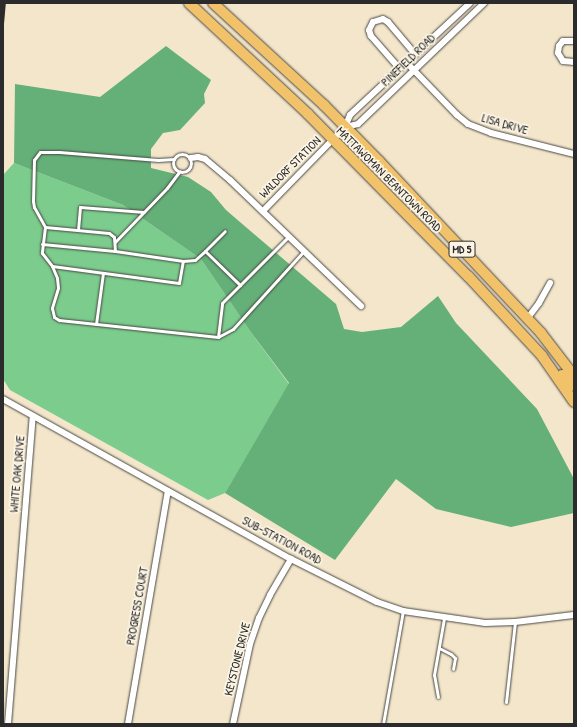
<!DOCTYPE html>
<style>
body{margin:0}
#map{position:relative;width:577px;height:727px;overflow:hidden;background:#f3e6cb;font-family:"Patrick Hand",sans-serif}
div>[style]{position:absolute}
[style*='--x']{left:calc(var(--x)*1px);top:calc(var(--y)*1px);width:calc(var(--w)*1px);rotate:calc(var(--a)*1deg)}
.green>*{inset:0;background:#7bcc8d}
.forest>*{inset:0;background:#64b078}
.roads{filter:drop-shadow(0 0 1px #494743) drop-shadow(0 0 1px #494743)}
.service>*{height:3px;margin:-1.5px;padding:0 1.5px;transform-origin:1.5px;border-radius:1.5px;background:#fff}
.service>.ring{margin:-1.5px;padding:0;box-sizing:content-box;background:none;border:3px solid #fff;border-radius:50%}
.minor>*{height:6px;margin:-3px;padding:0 3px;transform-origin:3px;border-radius:3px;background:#fff}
.trunk>*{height:10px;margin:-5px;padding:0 5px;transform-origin:5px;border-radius:5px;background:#f2c26a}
.rail>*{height:2px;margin:-1px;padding:0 1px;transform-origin:1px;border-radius:1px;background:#2b2b2b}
span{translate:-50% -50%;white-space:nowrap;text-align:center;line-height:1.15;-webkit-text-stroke:3.5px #fcf5e5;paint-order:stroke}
.shield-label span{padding:1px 3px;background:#fcf5e5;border:1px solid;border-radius:3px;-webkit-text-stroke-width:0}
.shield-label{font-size:11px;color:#2b2b2b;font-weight:700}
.street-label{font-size:12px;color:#2b2b2b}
.frame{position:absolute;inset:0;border:4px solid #2b2b2b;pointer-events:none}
</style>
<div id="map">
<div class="green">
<div style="clip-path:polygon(14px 163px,123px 205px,201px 259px,250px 331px,289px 384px,225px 493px,208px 500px,10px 390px,3px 379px,3px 175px)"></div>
</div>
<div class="forest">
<div style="clip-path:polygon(166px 46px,211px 80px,204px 94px,205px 103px,180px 130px,163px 133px,151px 149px,151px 168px,188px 177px,211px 192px,226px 210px,336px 304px,344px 329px,362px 332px,401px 327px,438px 296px,456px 323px,537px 409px,574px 479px,574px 513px,511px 527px,436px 509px,396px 479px,335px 560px,225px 493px,289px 383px,250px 331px,201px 259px,123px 205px,14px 163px,15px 84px,100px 97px)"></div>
</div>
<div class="roads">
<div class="service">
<div class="ring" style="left:173px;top:154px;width:15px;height:15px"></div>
<div style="--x:174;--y:159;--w:16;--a:176"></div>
<div style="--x:158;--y:160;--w:99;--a:-175.4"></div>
<div style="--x:59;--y:152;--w:19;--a:180"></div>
<div style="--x:40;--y:152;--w:10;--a:127"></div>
<div style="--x:34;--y:160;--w:41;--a:91.4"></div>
<div style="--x:33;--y:201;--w:6;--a:81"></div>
<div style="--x:34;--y:207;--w:23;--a:61"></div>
<div style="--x:45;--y:227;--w:26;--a:97"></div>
<div style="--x:42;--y:253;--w:16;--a:52"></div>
<div style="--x:52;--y:266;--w:128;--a:7.6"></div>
<div style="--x:179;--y:283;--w:22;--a:-80"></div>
<div style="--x:45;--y:227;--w:64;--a:5.4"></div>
<div style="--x:109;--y:233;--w:6;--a:39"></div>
<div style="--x:114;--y:237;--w:14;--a:86"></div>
<div style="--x:115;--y:251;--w:69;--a:8.4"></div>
<div style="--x:183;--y:261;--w:12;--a:-5"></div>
<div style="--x:195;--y:260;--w:13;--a:-42"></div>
<div style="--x:205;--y:251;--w:49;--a:44.2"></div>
<div style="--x:78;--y:230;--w:23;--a:-85"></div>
<div style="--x:80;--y:207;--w:64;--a:4.5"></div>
<div style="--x:115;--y:242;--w:75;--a:-46.1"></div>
<div style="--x:167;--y:188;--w:21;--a:-53"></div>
<div style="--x:42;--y:244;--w:73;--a:5.5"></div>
<div style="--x:205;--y:251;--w:28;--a:-45"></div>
<div style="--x:52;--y:266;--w:13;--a:67"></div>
<div style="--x:57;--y:278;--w:10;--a:84"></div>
<div style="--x:58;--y:288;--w:21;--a:107"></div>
<div style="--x:52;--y:308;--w:9;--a:77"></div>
<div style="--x:54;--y:317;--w:6;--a:31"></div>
<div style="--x:59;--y:320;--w:160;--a:6.1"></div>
<div style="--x:218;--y:337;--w:17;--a:-28"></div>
<div style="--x:233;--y:329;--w:105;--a:-47.7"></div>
<div style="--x:96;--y:324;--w:51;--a:-82.2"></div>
<div style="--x:218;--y:337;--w:34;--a:-83"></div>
<div style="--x:222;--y:303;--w:95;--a:-45"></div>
<div style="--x:439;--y:648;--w:13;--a:27"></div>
<div style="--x:451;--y:654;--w:6;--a:45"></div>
<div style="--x:455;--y:658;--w:11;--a:100"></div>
<div style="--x:438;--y:697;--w:22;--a:-100"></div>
<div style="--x:434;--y:675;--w:58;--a:-80"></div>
<div style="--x:506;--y:702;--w:81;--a:-83.6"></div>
<div style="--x:383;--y:724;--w:115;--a:-80"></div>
</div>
<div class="minor">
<div style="--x:574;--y:41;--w:11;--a:180"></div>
<div style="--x:563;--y:41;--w:6;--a:129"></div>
<div style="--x:559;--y:46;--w:7;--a:98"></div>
<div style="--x:558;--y:53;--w:9;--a:58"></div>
<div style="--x:563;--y:61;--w:11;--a:5"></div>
<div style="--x:406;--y:62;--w:74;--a:46.1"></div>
<div style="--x:457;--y:115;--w:14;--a:39"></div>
<div style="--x:468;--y:124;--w:25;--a:21"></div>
<div style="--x:491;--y:133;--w:86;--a:14.2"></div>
<div style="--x:399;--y:68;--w:43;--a:-131.2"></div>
<div style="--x:371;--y:36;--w:6;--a:-108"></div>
<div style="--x:369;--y:30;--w:9;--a:-63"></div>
<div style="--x:373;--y:22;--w:10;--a:-17"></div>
<div style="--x:383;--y:19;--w:6;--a:31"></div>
<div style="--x:388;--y:22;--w:42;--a:49.8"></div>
<div style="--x:345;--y:127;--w:13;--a:-13"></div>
<div style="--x:358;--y:124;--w:175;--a:-43.8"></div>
<div style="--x:191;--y:158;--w:7;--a:-8"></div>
<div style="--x:198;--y:157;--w:7;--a:16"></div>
<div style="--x:205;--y:159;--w:33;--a:40"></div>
<div style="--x:230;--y:180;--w:182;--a:43.9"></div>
<div style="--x:263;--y:211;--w:117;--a:-45.7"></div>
<div style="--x:345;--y:127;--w:13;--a:-67"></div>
<div style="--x:350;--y:115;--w:164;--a:-43"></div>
<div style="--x:527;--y:319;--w:20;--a:-53"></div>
<div style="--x:539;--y:303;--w:23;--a:-61"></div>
<div style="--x:3;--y:399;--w:329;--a:29.1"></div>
<div style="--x:291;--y:559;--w:96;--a:26.6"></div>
<div style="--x:377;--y:602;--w:28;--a:19"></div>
<div style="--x:403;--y:611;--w:83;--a:8.3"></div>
<div style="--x:485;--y:623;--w:30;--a:-2"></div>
<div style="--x:515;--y:622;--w:59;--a:-6.8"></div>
<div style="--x:8;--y:724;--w:309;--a:-85.4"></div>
<div style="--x:128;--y:724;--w:236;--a:-80.3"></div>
<div style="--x:233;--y:724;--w:82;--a:-78"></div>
<div style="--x:250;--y:644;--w:28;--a:-71"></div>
<div style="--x:259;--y:618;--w:25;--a:-64"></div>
<div style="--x:270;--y:595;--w:42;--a:-59.7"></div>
</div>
<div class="trunk">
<div style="--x:189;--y:3;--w:163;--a:43"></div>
<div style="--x:308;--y:114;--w:228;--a:45.4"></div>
<div style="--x:468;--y:276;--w:109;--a:47.2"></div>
<div style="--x:542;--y:356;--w:56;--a:55.2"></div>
<div style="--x:213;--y:3;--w:151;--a:42.6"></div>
<div style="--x:324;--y:105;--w:78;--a:45.5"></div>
<div style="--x:379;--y:161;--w:236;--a:46.7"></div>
<div style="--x:541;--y:333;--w:54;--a:52.5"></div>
<div style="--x:562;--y:375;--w:11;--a:52"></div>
<div style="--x:569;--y:384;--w:5;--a:22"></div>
</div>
</div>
<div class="rail">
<div style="--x:3;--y:24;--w:21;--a:-85"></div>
</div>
<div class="shield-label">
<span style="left:462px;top:249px">MD 5</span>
</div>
<div class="street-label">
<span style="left:408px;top:60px;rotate:-44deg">PINEFIELD ROAD</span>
<span style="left:505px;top:124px;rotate:16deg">LISA DRIVE</span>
<span style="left:290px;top:167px;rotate:-45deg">WALDORF STATION</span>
<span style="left:389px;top:179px;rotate:45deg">MATTAWOMAN BEANTOWN ROAD</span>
<span style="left:17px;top:474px;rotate:-85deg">WHITE OAK DRIVE</span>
<span style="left:282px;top:540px;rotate:28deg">SUB-STATION ROAD</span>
<span style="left:137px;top:606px;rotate:-80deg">PROGRESS COURT</span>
<span style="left:237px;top:659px;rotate:-76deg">KEYSTONE DRIVE</span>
</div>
<div class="frame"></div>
</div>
